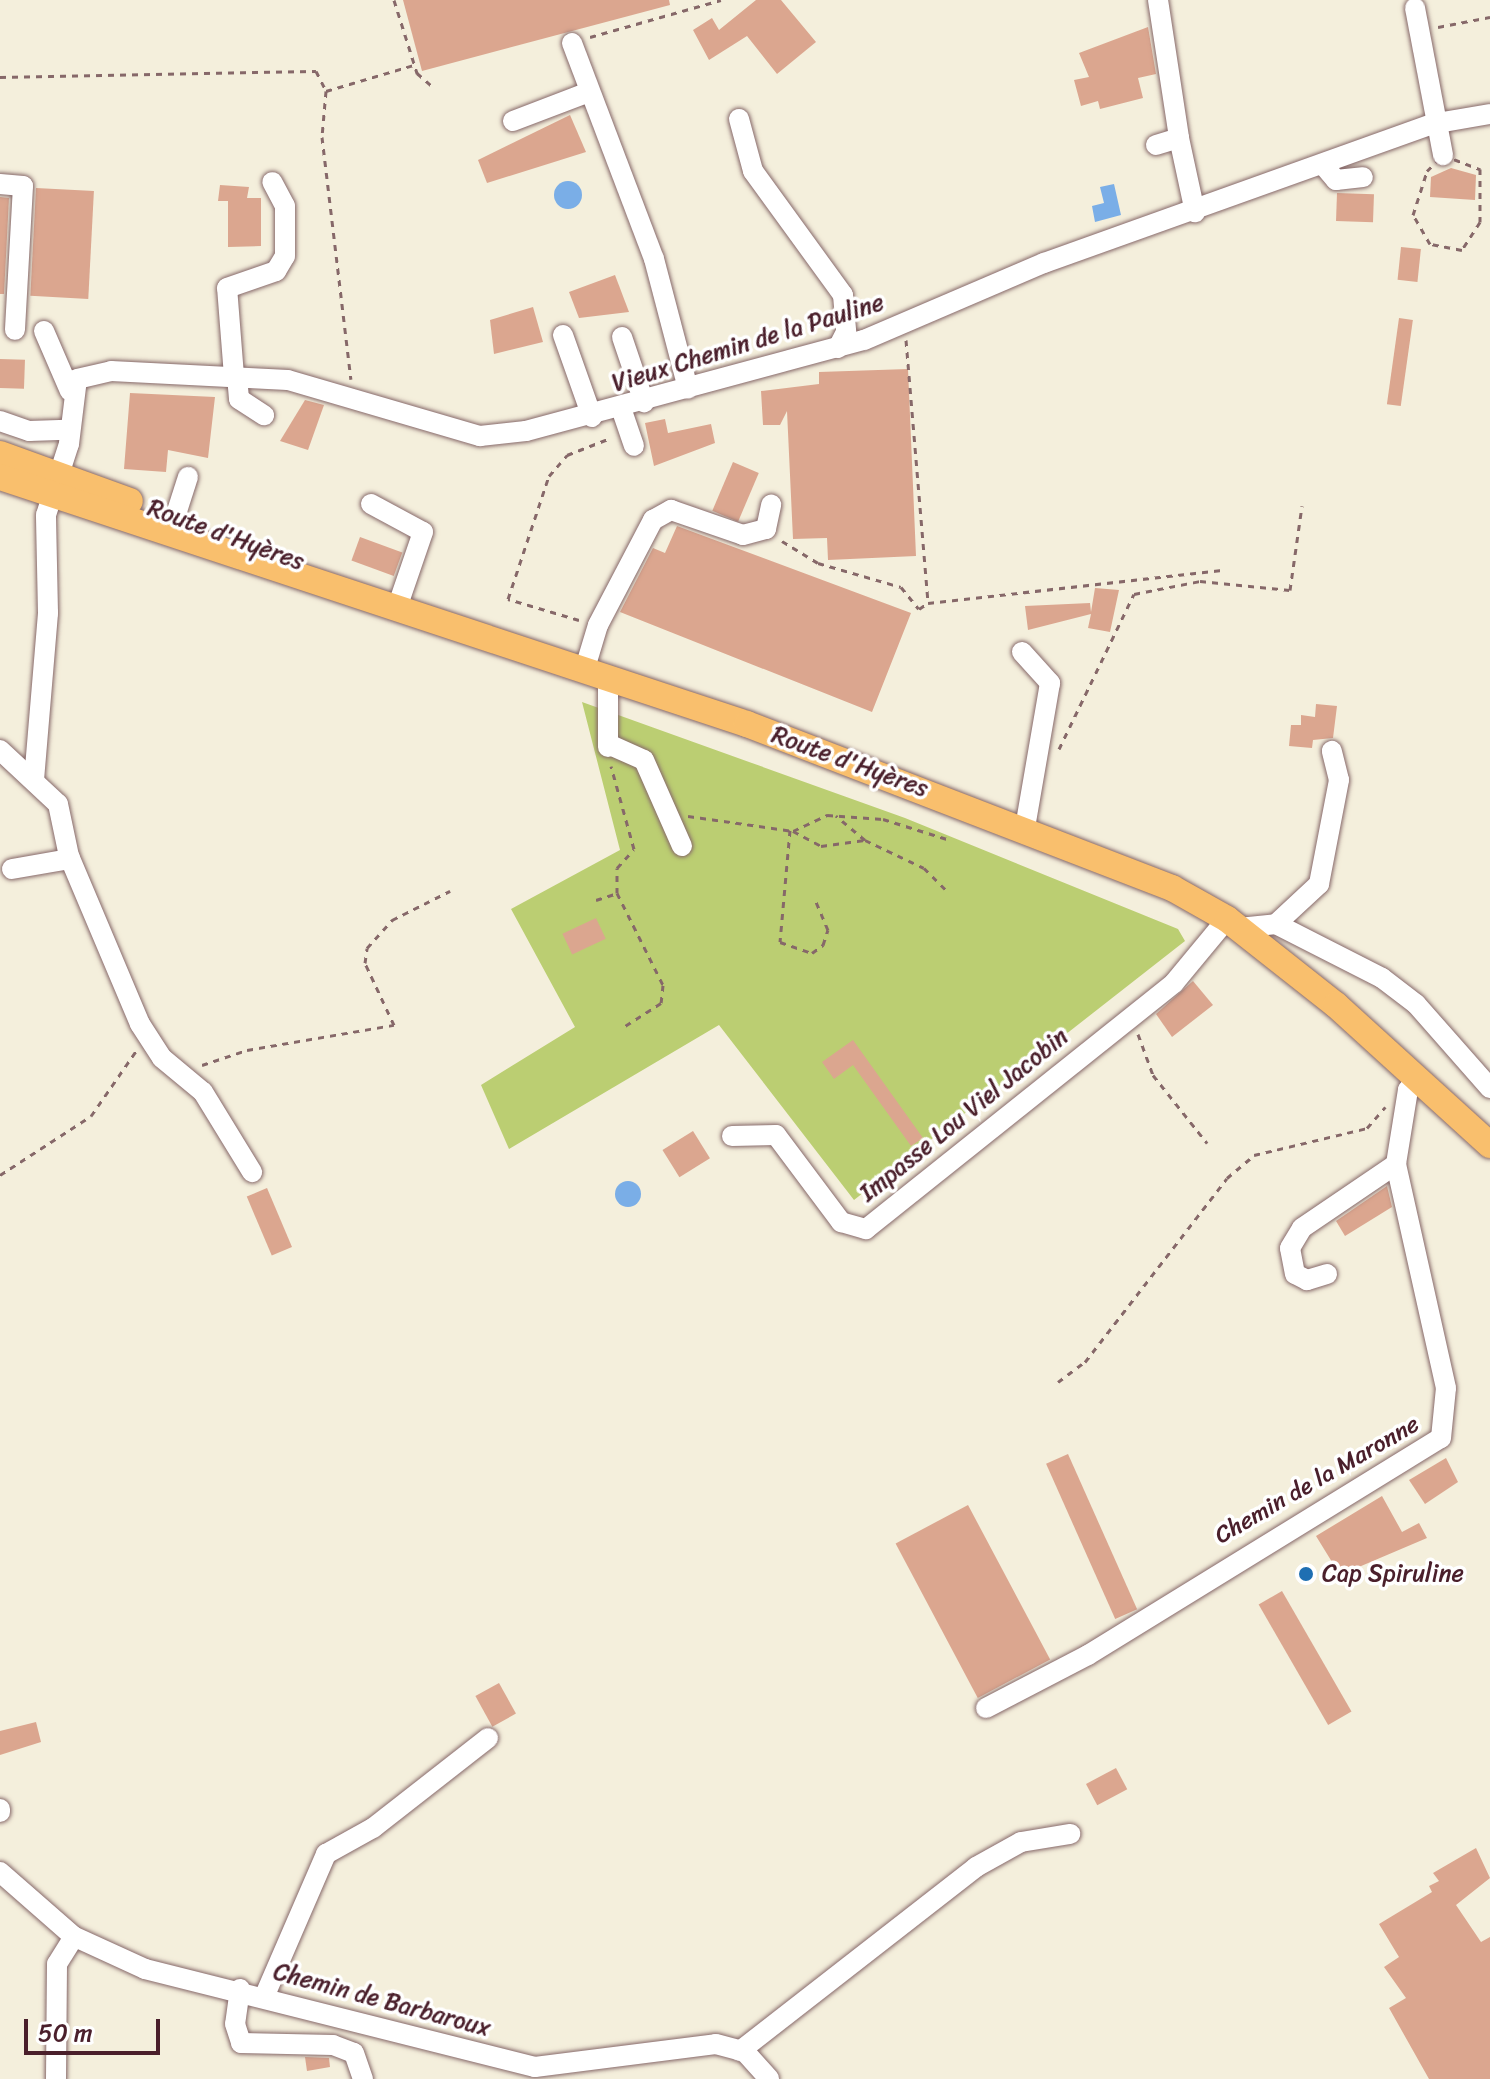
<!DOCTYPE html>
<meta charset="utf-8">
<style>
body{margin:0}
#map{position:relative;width:1490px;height:2079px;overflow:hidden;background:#f4efdc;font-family:Sriracha,sans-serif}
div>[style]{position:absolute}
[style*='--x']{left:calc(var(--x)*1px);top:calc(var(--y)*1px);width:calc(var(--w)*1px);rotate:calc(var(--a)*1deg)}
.green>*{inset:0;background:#bbce72}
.water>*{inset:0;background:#7aaee7}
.round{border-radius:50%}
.building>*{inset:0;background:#dba68f;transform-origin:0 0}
.path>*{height:3px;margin-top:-1.5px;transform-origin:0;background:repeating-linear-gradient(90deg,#866869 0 6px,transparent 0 12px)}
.roads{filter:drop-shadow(0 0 2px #866869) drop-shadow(0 0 2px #866869)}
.minor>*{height:20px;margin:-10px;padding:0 10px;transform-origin:10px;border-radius:10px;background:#fff}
.major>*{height:26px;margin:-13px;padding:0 13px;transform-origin:13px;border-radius:13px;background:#f9bf6d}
.dots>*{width:22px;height:22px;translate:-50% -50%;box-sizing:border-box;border:4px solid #fff;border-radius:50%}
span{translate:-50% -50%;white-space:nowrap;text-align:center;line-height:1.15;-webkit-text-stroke:7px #fff;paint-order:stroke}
.street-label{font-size:24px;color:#4a1f2b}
.poi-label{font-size:24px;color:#4a1f2b}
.left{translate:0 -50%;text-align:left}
.scale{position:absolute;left:24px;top:2019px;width:136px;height:36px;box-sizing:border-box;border:4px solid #4a1f2b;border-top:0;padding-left:10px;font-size:24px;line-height:28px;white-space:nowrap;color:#4a1f2b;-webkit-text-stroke:6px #fff;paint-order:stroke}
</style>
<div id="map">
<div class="green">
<div style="clip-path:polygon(582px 702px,905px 818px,1178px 929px,1185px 941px,854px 1200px,719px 1025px,509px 1149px,481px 1085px,575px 1027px,511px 909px,620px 850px)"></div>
</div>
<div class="water">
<div class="round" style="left:554px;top:181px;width:28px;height:28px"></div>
<div style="clip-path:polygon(1114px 184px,1121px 215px,1095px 222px,1092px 206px,1104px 203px,1100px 187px)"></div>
<div class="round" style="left:615px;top:1181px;width:26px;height:26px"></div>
</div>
<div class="building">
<div style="clip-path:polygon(403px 0,669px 0,670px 5px,422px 71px)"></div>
<div style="clip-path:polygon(756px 0,781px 0,816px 42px,777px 74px,747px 36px,709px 60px,693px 30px,712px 18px,719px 30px)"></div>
<div style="clip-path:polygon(1148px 27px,1156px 74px,1138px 78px,1143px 98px,1100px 109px,1098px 101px,1081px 106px,1074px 80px,1089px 77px,1079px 53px)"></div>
<div style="clip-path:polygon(570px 115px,586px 152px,487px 183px,478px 160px)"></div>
<div style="clip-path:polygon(1451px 168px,1476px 175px,1475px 200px,1430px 197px,1431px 177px)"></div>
<div style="clip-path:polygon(220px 185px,249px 187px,247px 198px,261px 198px,261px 246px,228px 247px,228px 201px,218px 201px)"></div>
<div style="left:36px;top:188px;width:58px;height:108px;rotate:3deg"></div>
<div style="left:1337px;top:193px;width:37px;height:28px;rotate:2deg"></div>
<div style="clip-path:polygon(0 197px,9px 198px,4px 294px,0 294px)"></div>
<div style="left:1401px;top:247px;width:20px;height:33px;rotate:6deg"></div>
<div style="clip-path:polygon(615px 275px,629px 312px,579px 318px,569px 292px)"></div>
<div style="clip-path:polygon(533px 307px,543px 342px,494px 354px,490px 320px)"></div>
<div style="left:1399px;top:318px;width:14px;height:87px;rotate:8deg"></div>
<div style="left:0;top:359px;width:25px;height:29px;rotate:2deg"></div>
<div style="clip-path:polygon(908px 369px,916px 556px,828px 560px,827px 538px,793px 539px,787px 411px,780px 425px,763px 425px,761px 391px,819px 384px,819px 372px)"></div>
<div style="clip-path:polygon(130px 393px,215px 397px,208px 458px,168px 450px,166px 472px,124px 469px)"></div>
<div style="clip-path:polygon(305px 400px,324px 405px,308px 450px,280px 441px)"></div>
<div style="clip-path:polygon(665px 419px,668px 433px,711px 424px,715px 443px,654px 466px,645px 423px)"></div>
<div style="left:733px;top:462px;width:28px;height:53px;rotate:23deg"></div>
<div style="clip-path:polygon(677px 526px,911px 613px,872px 712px,620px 612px,653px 548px,665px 553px)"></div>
<div style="left:360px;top:537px;width:45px;height:25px;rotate:20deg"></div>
<div style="clip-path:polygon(1095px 588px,1119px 590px,1110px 632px,1088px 628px,1091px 614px,1028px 630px,1025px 606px,1090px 603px,1091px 612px)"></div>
<div style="clip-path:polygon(1316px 704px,1337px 706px,1333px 738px,1313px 740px,1312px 748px,1289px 746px,1291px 725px,1301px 725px,1301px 715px,1315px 717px)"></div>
<div style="left:596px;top:918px;width:23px;height:37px;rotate:65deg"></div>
<div style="clip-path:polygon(1193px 981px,1213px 1005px,1172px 1037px,1156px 1014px)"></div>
<div style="clip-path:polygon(853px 1040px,923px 1138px,911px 1146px,853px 1065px,834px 1079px,822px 1062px)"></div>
<div style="left:693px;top:1131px;width:32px;height:36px;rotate:58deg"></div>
<div style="clip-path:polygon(1387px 1186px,1392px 1207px,1345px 1236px,1336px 1221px)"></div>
<div style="left:267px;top:1188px;width:64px;height:22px;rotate:67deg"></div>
<div style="left:1068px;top:1454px;width:170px;height:24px;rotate:66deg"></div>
<div style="clip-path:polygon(1446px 1458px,1458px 1482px,1425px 1504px,1409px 1480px)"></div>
<div style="clip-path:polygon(1382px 1496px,1402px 1532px,1419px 1523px,1427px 1538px,1340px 1575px,1316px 1536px)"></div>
<div style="left:968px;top:1505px;width:175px;height:82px;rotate:62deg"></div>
<div style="left:1282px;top:1591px;width:139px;height:27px;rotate:60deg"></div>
<div style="left:499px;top:1683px;width:35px;height:27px;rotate:61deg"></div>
<div style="clip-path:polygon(36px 1722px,41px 1742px,0 1755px,0 1731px)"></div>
<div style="left:1116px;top:1768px;width:24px;height:34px;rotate:62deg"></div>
<div style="clip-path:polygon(1476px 1848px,1490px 1878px,1456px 1905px,1481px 1942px,1490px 1937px,1490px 2079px,1429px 2079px,1389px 2008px,1406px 1998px,1384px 1967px,1399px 1957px,1379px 1924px,1432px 1892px,1429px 1886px,1439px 1881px,1433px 1873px)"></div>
<div style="clip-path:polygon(305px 2057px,329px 2058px,330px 2067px,307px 2071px)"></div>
</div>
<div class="path">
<div style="--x:394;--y:0;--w:77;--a:72.5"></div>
<div style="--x:417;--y:73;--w:21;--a:41"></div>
<div style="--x:1438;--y:27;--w:53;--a:-10.9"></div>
<div style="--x:590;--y:37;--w:136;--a:-15.8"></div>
<div style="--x:0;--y:77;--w:316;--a:-1.1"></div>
<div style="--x:316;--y:71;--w:22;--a:63"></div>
<div style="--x:326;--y:91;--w:46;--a:95"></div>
<div style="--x:322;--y:137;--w:244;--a:83.2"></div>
<div style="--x:326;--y:91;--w:92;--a:-16.5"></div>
<div style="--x:1443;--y:155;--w:40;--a:21"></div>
<div style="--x:1480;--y:169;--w:53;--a:90"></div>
<div style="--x:1480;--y:222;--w:33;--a:123"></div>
<div style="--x:1462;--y:250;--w:33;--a:-169"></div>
<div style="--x:1430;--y:244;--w:34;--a:-120"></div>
<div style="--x:1413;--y:215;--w:46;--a:-72.3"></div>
<div style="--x:1427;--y:171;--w:23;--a:-45"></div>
<div style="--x:906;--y:340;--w:264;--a:85.2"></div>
<div style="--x:928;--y:603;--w:298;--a:-6.4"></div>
<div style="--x:782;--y:541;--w:42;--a:31.4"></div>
<div style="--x:818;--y:563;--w:86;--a:16.1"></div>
<div style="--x:901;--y:587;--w:28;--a:51"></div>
<div style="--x:919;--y:609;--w:11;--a:-34"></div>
<div style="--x:579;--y:620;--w:74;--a:-163.5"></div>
<div style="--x:508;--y:599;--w:130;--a:-71.6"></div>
<div style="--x:549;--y:476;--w:28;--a:-49"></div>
<div style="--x:567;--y:455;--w:44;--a:-21.3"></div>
<div style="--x:1059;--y:749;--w:172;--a:-64.2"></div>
<div style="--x:1134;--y:594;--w:67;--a:-11.1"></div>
<div style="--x:1200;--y:581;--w:90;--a:5.7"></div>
<div style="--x:1290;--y:590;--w:85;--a:-81.9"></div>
<div style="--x:688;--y:816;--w:106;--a:8.1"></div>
<div style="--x:793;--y:831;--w:38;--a:-25"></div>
<div style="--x:827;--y:815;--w:56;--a:4.1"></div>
<div style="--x:883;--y:819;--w:67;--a:17.4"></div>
<div style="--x:790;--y:830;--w:112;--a:95.1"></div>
<div style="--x:780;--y:942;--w:34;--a:19"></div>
<div style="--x:812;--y:953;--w:14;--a:-36"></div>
<div style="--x:823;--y:945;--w:16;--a:-72"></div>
<div style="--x:828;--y:930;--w:33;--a:-113"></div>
<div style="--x:793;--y:831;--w:32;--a:28"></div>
<div style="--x:821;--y:846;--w:44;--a:-7.8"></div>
<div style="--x:865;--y:840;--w:38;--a:-140"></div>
<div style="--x:865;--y:840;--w:65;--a:25.4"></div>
<div style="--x:924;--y:868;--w:34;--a:45"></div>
<div style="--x:617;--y:893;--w:103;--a:63.4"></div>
<div style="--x:663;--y:985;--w:18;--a:96"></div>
<div style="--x:661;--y:1003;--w:46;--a:147.3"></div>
<div style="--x:596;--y:900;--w:22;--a:-18"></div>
<div style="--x:617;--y:893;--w:25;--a:-90"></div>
<div style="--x:617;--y:868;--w:25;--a:-48"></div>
<div style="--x:634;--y:849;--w:86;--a:-105.5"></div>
<div style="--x:1138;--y:1034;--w:44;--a:69.9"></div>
<div style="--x:1153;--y:1075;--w:87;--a:51.5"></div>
<div style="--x:202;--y:1065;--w:47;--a:-18.4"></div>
<div style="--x:247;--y:1050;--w:149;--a:-9.7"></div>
<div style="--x:394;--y:1025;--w:68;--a:-115.1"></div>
<div style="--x:365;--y:963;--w:15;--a:-82"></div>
<div style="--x:367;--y:948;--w:38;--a:-48"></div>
<div style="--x:392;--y:920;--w:65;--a:-26.6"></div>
<div style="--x:0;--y:1175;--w:108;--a:-33"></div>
<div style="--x:91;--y:1116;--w:79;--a:-55.3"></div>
<div style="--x:1058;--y:1382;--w:34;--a:-37"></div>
<div style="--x:1085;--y:1362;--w:232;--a:-52.3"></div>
<div style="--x:1227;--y:1178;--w:35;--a:-40"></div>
<div style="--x:1254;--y:1155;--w:116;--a:-13.4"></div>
<div style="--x:1367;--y:1128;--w:28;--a:-49"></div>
</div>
<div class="roads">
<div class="minor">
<div style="--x:1158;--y:0;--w:140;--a:81.3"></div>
<div style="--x:1415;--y:8;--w:150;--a:79.2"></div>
<div style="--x:572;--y:43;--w:231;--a:69.2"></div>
<div style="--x:654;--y:259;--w:134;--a:75.3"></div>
<div style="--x:739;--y:119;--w:54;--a:74.9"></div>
<div style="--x:753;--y:171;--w:153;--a:54"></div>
<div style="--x:843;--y:295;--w:37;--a:85"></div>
<div style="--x:846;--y:332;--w:18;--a:117"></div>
<div style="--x:513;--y:121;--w:81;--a:-20.9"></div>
<div style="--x:1156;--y:145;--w:24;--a:-17"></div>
<div style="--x:1179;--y:138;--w:76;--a:77.8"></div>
<div style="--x:1325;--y:167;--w:17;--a:50"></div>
<div style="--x:1336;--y:180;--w:27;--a:-6"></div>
<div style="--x:0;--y:184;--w:23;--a:5"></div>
<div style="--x:23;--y:186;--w:144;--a:93.2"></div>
<div style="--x:44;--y:331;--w:65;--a:66.6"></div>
<div style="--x:563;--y:335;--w:87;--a:70.5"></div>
<div style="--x:622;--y:337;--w:69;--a:71.3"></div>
<div style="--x:234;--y:376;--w:88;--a:-94.5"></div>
<div style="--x:227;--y:288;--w:52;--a:-19.1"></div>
<div style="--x:276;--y:271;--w:17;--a:-59"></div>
<div style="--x:285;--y:256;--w:50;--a:-90"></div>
<div style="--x:285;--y:206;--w:27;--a:-118"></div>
<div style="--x:237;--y:376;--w:23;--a:85"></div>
<div style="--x:239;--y:399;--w:30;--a:33"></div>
<div style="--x:621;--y:408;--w:40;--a:71.1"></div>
<div style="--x:0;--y:421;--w:31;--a:19"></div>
<div style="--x:29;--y:431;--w:38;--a:-2"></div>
<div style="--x:371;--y:504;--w:59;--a:28.3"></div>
<div style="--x:423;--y:532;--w:77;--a:108.9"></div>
<div style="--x:170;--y:533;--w:59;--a:-72.2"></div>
<div style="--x:1022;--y:652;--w:42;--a:47.9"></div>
<div style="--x:1050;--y:683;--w:146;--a:99.8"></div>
<div style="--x:585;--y:668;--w:45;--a:-73.2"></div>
<div style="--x:598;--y:625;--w:119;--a:-62.4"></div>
<div style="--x:653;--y:520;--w:21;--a:-29"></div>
<div style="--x:671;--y:510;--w:76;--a:19.1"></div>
<div style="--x:743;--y:535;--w:24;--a:-15"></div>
<div style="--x:766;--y:529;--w:25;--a:-78"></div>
<div style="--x:608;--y:676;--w:71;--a:90"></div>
<div style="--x:608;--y:744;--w:39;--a:24"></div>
<div style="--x:644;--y:760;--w:94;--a:66.2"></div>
<div style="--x:0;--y:750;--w:79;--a:43"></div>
<div style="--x:58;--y:804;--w:53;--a:78.1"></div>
<div style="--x:69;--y:856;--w:182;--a:67.1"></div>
<div style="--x:140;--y:1024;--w:40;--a:57.1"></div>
<div style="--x:162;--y:1058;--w:53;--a:39.7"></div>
<div style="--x:203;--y:1092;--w:94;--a:58.5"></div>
<div style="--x:34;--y:780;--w:168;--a:-85.2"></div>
<div style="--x:48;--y:613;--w:98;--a:-91.2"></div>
<div style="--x:46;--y:515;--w:75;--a:-72.1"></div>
<div style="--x:69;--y:444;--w:65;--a:-83"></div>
<div style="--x:77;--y:379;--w:35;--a:-13"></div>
<div style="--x:111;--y:371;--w:177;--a:2.9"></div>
<div style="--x:288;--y:380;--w:200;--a:16.3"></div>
<div style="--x:480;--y:436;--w:46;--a:-6.2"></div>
<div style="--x:526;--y:431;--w:350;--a:-15.1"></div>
<div style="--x:864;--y:340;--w:196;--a:-23.2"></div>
<div style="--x:1044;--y:263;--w:412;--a:-19.7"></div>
<div style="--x:1432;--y:124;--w:59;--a:-9.8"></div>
<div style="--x:12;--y:869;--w:59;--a:-9.8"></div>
<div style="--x:1276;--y:924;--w:59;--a:-42.9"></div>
<div style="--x:1319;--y:884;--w:106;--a:-79.1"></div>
<div style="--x:1339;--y:780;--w:30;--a:-104"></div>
<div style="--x:1239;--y:928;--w:37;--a:-6"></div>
<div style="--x:1276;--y:924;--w:119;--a:27"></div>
<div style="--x:1382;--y:978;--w:43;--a:37.4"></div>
<div style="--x:1416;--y:1004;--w:112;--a:48.6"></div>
<div style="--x:732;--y:1136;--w:44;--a:-1.3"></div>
<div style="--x:776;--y:1135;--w:109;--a:53.2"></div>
<div style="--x:841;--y:1222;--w:26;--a:16"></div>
<div style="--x:866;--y:1229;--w:394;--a:-38.6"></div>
<div style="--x:1174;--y:983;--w:83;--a:-50.4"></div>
<div style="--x:1327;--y:1274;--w:21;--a:163"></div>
<div style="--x:1307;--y:1280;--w:13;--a:-153"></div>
<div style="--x:1295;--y:1274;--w:26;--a:-101"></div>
<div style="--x:1290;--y:1248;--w:23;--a:-59"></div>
<div style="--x:1302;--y:1228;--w:114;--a:-34.2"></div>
<div style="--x:986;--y:1708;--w:115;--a:-27.5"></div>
<div style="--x:1088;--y:1655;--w:414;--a:-31.6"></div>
<div style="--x:1441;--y:1438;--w:50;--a:-84.3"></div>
<div style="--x:1446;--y:1388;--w:230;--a:-102.6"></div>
<div style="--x:1396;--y:1164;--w:75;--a:-80.8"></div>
<div style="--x:1408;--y:1090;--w:15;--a:-53"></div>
<div style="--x:0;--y:1809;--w:3;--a:90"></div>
<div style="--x:0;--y:1872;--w:97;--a:41.2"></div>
<div style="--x:73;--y:1936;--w:79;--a:24.6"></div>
<div style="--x:145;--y:1969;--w:402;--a:14.1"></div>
<div style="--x:535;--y:2067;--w:182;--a:-7.2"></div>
<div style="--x:716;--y:2044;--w:30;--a:15"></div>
<div style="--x:745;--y:2052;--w:36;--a:48"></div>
<div style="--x:240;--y:1989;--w:35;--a:98"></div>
<div style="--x:235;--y:2024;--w:20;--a:72"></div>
<div style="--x:241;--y:2043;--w:92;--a:1.2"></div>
<div style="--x:333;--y:2045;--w:22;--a:21"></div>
<div style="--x:354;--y:2053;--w:28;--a:71"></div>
<div style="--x:265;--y:1995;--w:154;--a:-66.6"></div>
<div style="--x:326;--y:1854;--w:54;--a:-29"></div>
<div style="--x:373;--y:1828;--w:146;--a:-38"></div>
<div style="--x:740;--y:2051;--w:299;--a:-37.9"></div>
<div style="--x:976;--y:1867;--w:51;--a:-29.1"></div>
<div style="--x:1021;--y:1842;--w:50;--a:-9.3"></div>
<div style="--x:56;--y:2079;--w:115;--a:-89.5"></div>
<div style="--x:57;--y:1964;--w:32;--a:-58"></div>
</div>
<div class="major">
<div style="--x:0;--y:454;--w:138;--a:19.9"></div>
<div style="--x:0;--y:477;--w:787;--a:18.3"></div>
<div style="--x:747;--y:724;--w:456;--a:21.1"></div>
<div style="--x:1172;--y:888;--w:63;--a:29.4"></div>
<div style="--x:1227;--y:919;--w:139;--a:38.3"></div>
<div style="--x:1336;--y:1005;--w:208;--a:42.3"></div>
</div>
</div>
<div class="dots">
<div style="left:1306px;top:1574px;background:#1f6fb2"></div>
</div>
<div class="street-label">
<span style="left:748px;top:343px;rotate:-17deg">Vieux Chemin de la Pauline</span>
<span style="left:226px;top:535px;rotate:20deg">Route d'Hyères</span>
<span style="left:850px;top:762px;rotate:20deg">Route d'Hyères</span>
<span style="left:964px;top:1115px;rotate:-39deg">Impasse Lou Viel Jacobin</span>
<span style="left:1317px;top:1480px;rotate:-30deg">Chemin de la Maronne</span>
<span style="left:382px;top:2000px;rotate:15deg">Chemin de Barbaroux</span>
</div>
<div class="poi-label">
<span class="left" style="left:1322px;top:1574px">Cap Spiruline</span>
</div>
<div class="scale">50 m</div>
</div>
